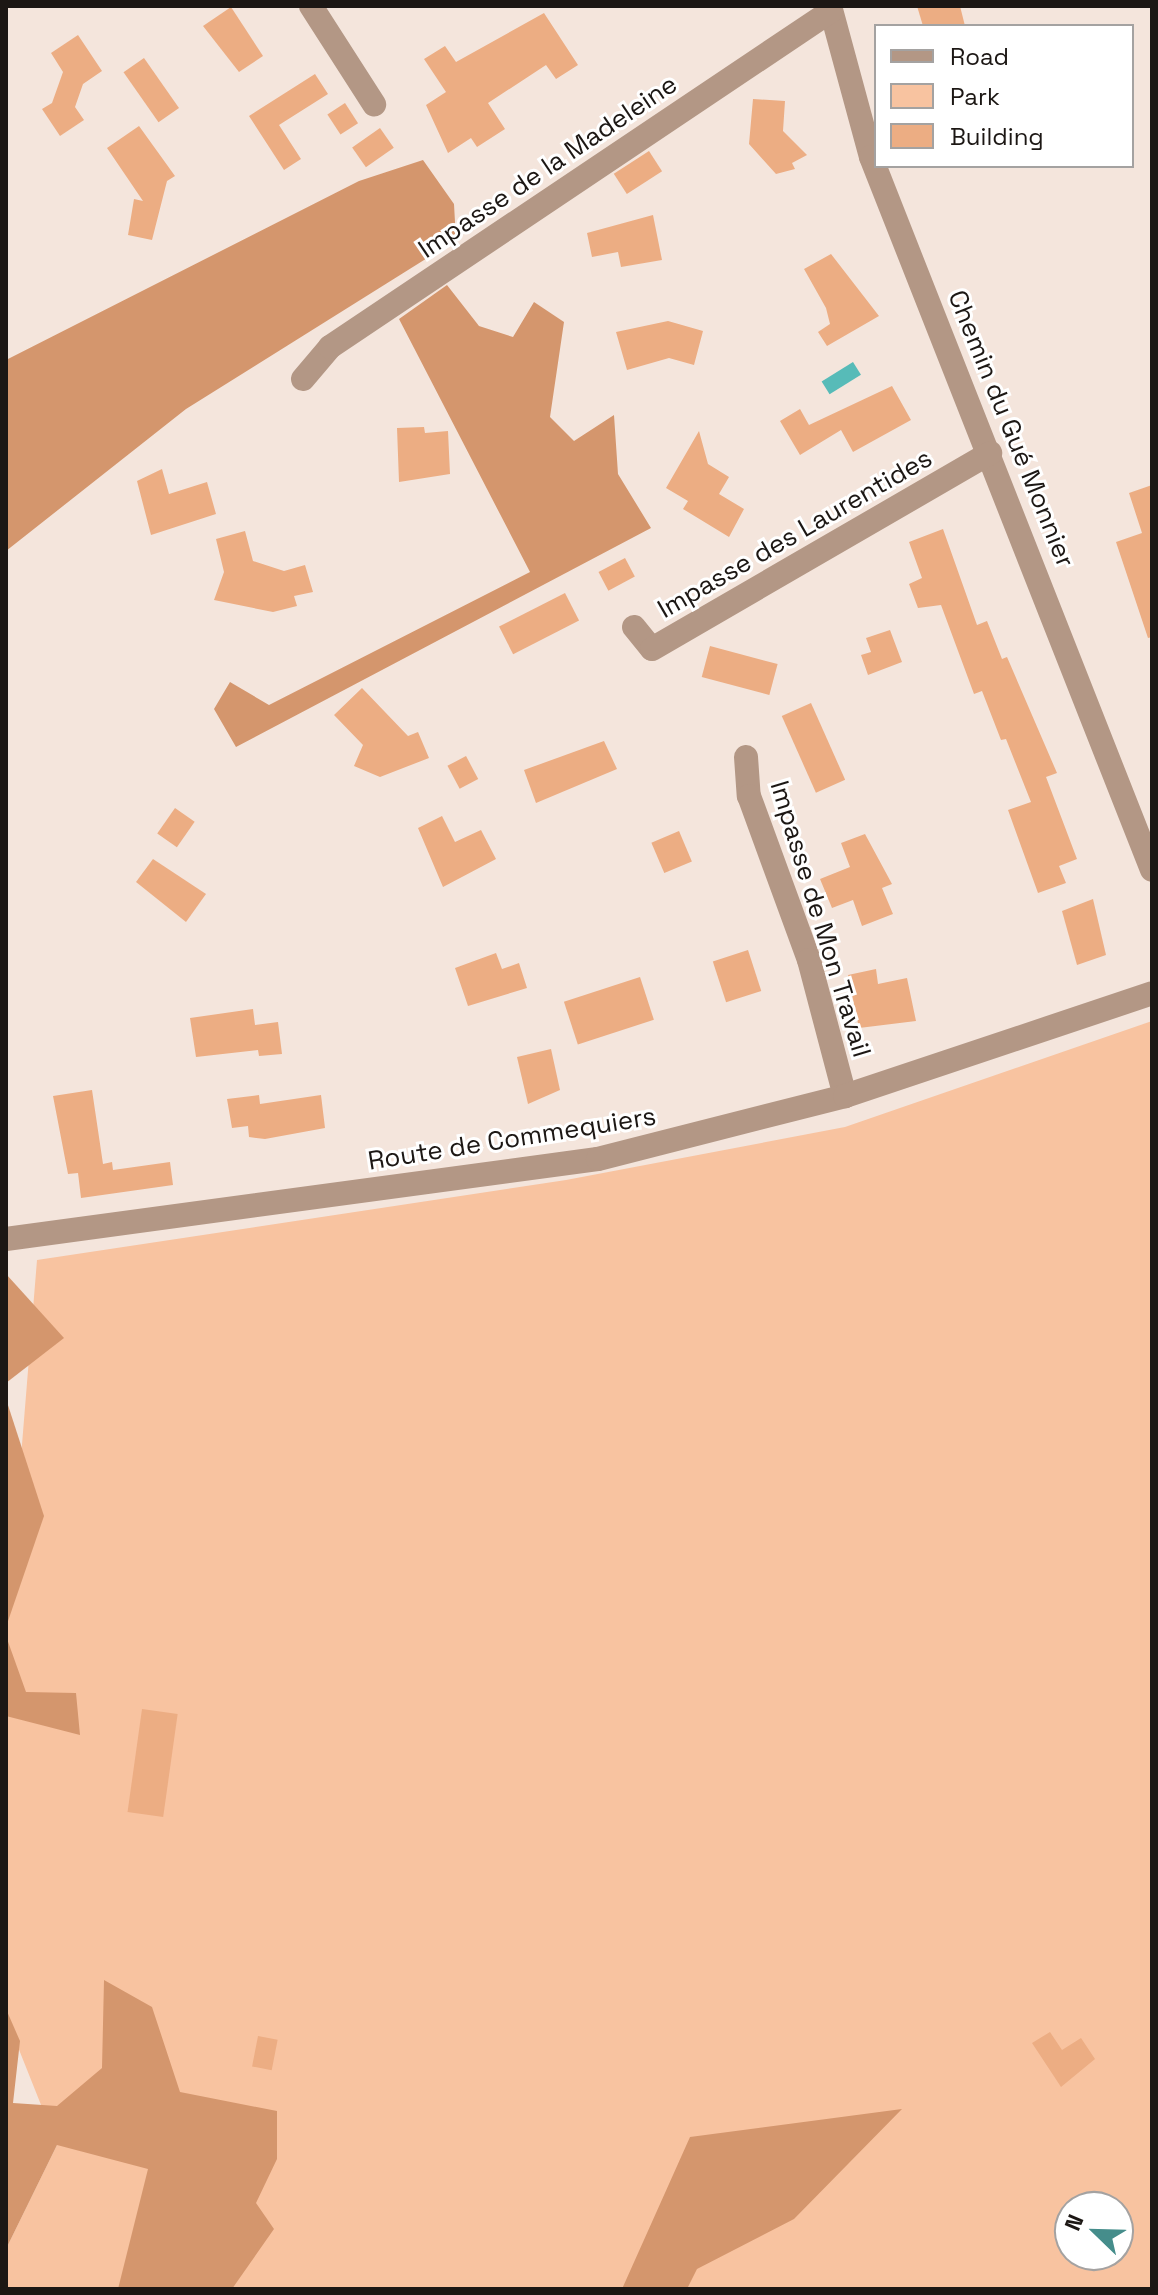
<!DOCTYPE html>
<meta charset="utf-8">
<style>
body{margin:0}
#map{position:relative;width:1158px;height:2295px;overflow:hidden;background:#f4e5dc;font-family:"Space Grotesk",sans-serif}
div>[style]{position:absolute}
[style*='--x']{left:calc(var(--x)*1px);top:calc(var(--y)*1px);width:calc(var(--w)*1px);rotate:calc(var(--a)*1deg)}
.green>*{inset:0;background:#f8c3a0}
.forest>*{inset:0;background:#d4966d}
.water>*{inset:0;background:#57bbb8;transform-origin:0 0}
.building>*{inset:0;background:#ecad83;transform-origin:0 0}
.minor>*{height:24px;margin:-12px;padding:0 12px;transform-origin:12px;border-radius:12px;background:#b39785}
span{translate:-50% -50%;white-space:nowrap;text-align:center;line-height:1.15;-webkit-text-stroke:6px #fff;paint-order:stroke}
.street-label{font-size:26px;color:#1c1714}
.frame{position:absolute;inset:0;border:8px solid #1c1714;pointer-events:none}
.legend{position:absolute;left:874px;top:24px;width:260px;height:144px;box-sizing:border-box;background:#fff;border:2px solid #a4a2a1;margin:0;padding:10px 14px;list-style:none;font-size:24px;color:#1c1714}
.legend li{display:flex;align-items:center;gap:16px;height:40px}
.legend b{width:40px;border:2px solid #a4a2a1}
.north{position:absolute;left:1054px;top:2191px;width:80px;height:80px;box-sizing:border-box;background:#fff;border:2px solid #a4a2a1;border-radius:50%;rotate:293deg;font-size:22px;font-weight:700;line-height:32px;text-align:center;color:#1c1714}
.north::after{content:'';display:block;margin:auto;width:28px;height:36px;background:#458d8b;clip-path:polygon(50% 0,100% 100%,50% 72%,0 100%)}
</style>
<div id="map">
<div class="green">
<div style="clip-path:polygon(evenodd,1152px 1021px,1152px 2289px,6px 2289px,6px 2249px,57px 2145px,6px 2017px,6px 1641px,37px 1260px,566px 1180px,845px 1127px,1152px 1021px,1070px 2207px,1118px 2207px,1118px 2255px,1070px 2255px,1070px 2207px)"></div>
</div>
<div class="forest">
<div style="clip-path:polygon(423px 160px,454px 204px,456px 240px,186px 409px,6px 551px,6px 360px,359px 181px)"></div>
<div style="clip-path:polygon(447px 285px,479px 326px,513px 337px,534px 302px,564px 322px,550px 417px,574px 441px,614px 415px,618px 474px,651px 528px,236px 747px,214px 709px,230px 682px,269px 705px,530px 572px,399px 319px)"></div>
<div style="clip-path:polygon(6px 1274px,64px 1338px,6px 1383px)"></div>
<div style="clip-path:polygon(6px 1399px,44px 1516px,6px 1627px)"></div>
<div style="clip-path:polygon(6px 1636px,26px 1692px,76px 1693px,80px 1735px,6px 1716px)"></div>
<div style="clip-path:polygon(104px 1980px,152px 2007px,180px 2092px,277px 2111px,277px 2159px,256px 2203px,274px 2229px,232px 2289px,118px 2289px,148px 2169px,57px 2145px,6px 2249px,6px 2009px,20px 2041px,13px 2103px,57px 2106px,102px 2068px)"></div>
<div style="clip-path:polygon(902px 2109px,794px 2219px,697px 2269px,687px 2289px,622px 2289px,690px 2137px)"></div>
</div>
<div class="water">
<div style="left:853px;top:362px;width:15px;height:37px;rotate:58deg"></div>
</div>
<div class="building">
<div style="clip-path:polygon(917px 6px,960px 6px,965px 26px,923px 26px)"></div>
<div style="clip-path:polygon(231px 7px,263px 56px,239px 72px,203px 26px)"></div>
<div style="clip-path:polygon(544px 13px,578px 65px,556px 79px,546px 65px,488px 103px,505px 129px,477px 147px,471px 138px,448px 153px,426px 105px,446px 92px,424px 59px,445px 46px,456px 62px)"></div>
<div style="clip-path:polygon(78px 35px,102px 71px,83px 84px,75px 107px,84px 120px,60px 136px,42px 109px,52px 103px,63px 72px,51px 53px)"></div>
<div style="left:144px;top:58px;width:61px;height:25px;rotate:55deg"></div>
<div style="clip-path:polygon(315px 74px,328px 94px,279px 125px,301px 159px,284px 170px,249px 116px)"></div>
<div style="clip-path:polygon(753px 99px,785px 101px,783px 131px,807px 155px,792px 163px,795px 169px,776px 174px,749px 144px)"></div>
<div style="left:345px;top:103px;width:24px;height:21px;rotate:57deg"></div>
<div style="clip-path:polygon(139px 126px,175px 176px,167px 181px,152px 240px,128px 235px,134px 199px,143px 201px,107px 148px)"></div>
<div style="left:380px;top:128px;width:24px;height:34px;rotate:55deg"></div>
<div style="left:649px;top:151px;width:24px;height:42px;rotate:57deg"></div>
<div style="clip-path:polygon(653px 215px,662px 260px,621px 267px,618px 252px,592px 257px,587px 233px)"></div>
<div style="clip-path:polygon(831px 254px,879px 316px,827px 346px,818px 332px,830px 324px,826px 308px,804px 269px)"></div>
<div style="clip-path:polygon(668px 321px,703px 331px,694px 365px,669px 358px,627px 370px,616px 332px)"></div>
<div style="clip-path:polygon(892px 386px,911px 420px,853px 452px,841px 430px,800px 455px,780px 421px,800px 409px,809px 425px)"></div>
<div style="clip-path:polygon(424px 427px,425px 433px,448px 431px,450px 474px,399px 482px,397px 428px)"></div>
<div style="clip-path:polygon(699px 431px,708px 464px,729px 477px,719px 494px,744px 509px,729px 537px,683px 509px,688px 501px,666px 488px)"></div>
<div style="clip-path:polygon(162px 469px,169px 494px,207px 482px,216px 514px,151px 535px,137px 481px)"></div>
<div style="clip-path:polygon(1152px 485px,1152px 637px,1148px 638px,1116px 542px,1142px 533px,1129px 493px)"></div>
<div style="clip-path:polygon(943px 529px,977px 625px,987px 621px,1002px 659px,1007px 657px,1057px 773px,1046px 777px,1077px 859px,1059px 866px,1066px 883px,1038px 893px,1008px 810px,1031px 802px,1006px 739px,1001px 740px,982px 691px,974px 694px,941px 605px,918px 608px,909px 584px,922px 578px,909px 542px)"></div>
<div style="clip-path:polygon(245px 531px,253px 561px,284px 571px,305px 565px,313px 592px,294px 596px,297px 606px,273px 612px,214px 600px,224px 572px,216px 539px)"></div>
<div style="left:625px;top:558px;width:21px;height:30px;rotate:62deg"></div>
<div style="left:565px;top:593px;width:31px;height:74px;rotate:63deg"></div>
<div style="clip-path:polygon(890px 630px,902px 662px,868px 675px,861px 655px,871px 652px,866px 638px)"></div>
<div style="left:710px;top:646px;width:70px;height:32px;rotate:15deg"></div>
<div style="clip-path:polygon(362px 688px,408px 736px,418px 732px,429px 758px,380px 777px,354px 766px,363px 745px,334px 715px)"></div>
<div style="left:811px;top:703px;width:84px;height:32px;rotate:66deg"></div>
<div style="clip-path:polygon(604px 741px,617px 769px,536px 803px,524px 770px)"></div>
<div style="left:466px;top:756px;width:26px;height:21px;rotate:62deg"></div>
<div style="left:175px;top:808px;width:24px;height:31px;rotate:35deg"></div>
<div style="clip-path:polygon(442px 816px,455px 842px,481px 830px,496px 859px,443px 887px,418px 828px)"></div>
<div style="left:679px;top:831px;width:33px;height:30px;rotate:67deg"></div>
<div style="clip-path:polygon(865px 834px,892px 884px,882px 888px,893px 914px,862px 926px,853px 900px,832px 908px,820px 879px,850px 867px,841px 843px)"></div>
<div style="clip-path:polygon(153px 859px,206px 894px,186px 922px,136px 882px)"></div>
<div style="clip-path:polygon(1093px 899px,1106px 955px,1077px 965px,1062px 911px)"></div>
<div style="left:748px;top:950px;width:43px;height:37px;rotate:72deg"></div>
<div style="clip-path:polygon(496px 953px,502px 969px,519px 963px,527px 988px,468px 1006px,455px 968px)"></div>
<div style="clip-path:polygon(876px 969px,878px 984px,907px 978px,916px 1021px,859px 1028px,848px 975px)"></div>
<div style="left:640px;top:977px;width:45px;height:80px;rotate:72deg"></div>
<div style="clip-path:polygon(253px 1009px,255px 1025px,278px 1022px,282px 1054px,259px 1056px,258px 1050px,196px 1057px,190px 1018px)"></div>
<div style="clip-path:polygon(551px 1049px,560px 1090px,528px 1104px,517px 1057px)"></div>
<div style="clip-path:polygon(92px 1090px,103px 1164px,112px 1162px,113px 1170px,170px 1162px,173px 1185px,81px 1198px,78px 1173px,68px 1174px,53px 1096px)"></div>
<div style="clip-path:polygon(259px 1095px,260px 1104px,321px 1095px,325px 1128px,265px 1139px,249px 1137px,248px 1126px,232px 1128px,227px 1099px)"></div>
<div style="left:142px;top:1709px;width:36px;height:104px;rotate:8deg"></div>
<div style="clip-path:polygon(1050px 2032px,1062px 2050px,1081px 2038px,1095px 2059px,1061px 2087px,1032px 2043px)"></div>
<div style="left:258px;top:2036px;width:20px;height:31px;rotate:11deg"></div>
</div>
<div class="minor">
<div style="--x:311;--y:6;--w:117;--a:57.3"></div>
<div style="--x:830;--y:6;--w:156;--a:74.8"></div>
<div style="--x:871;--y:157;--w:766;--a:68.49"></div>
<div style="--x:303;--y:379;--w:42;--a:-49.8"></div>
<div style="--x:330;--y:347;--w:603;--a:-33.85"></div>
<div style="--x:634;--y:627;--w:28;--a:51"></div>
<div style="--x:652;--y:649;--w:391;--a:-30.1"></div>
<div style="--x:746;--y:757;--w:39;--a:86"></div>
<div style="--x:749;--y:796;--w:175;--a:69.9"></div>
<div style="--x:809;--y:960;--w:141;--a:75.2"></div>
<div style="--x:6;--y:1239;--w:597;--a:-7.7"></div>
<div style="--x:598;--y:1159;--w:255;--a:-14.3"></div>
<div style="--x:845;--y:1096;--w:324;--a:-18.5"></div>
</div>
<div class="street-label">
<span style="left:548px;top:167px;rotate:-34deg">Impasse de la Madeleine</span>
<span style="left:1011px;top:429px;rotate:68deg">Chemin du Gué Monnier</span>
<span style="left:795px;top:534px;rotate:-30deg">Impasse des Laurentides</span>
<span style="left:820px;top:919px;rotate:73deg">Impasse de Mon Travail</span>
<span style="left:512px;top:1139px;rotate:-9deg">Route de Commequiers</span>
</div>
<div class="frame"></div>
<ul class="legend">
<li><b style="height:10px;background:#b39785"></b>Road</li>
<li><b style="height:22px;background:#f8c3a0"></b>Park</li>
<li><b style="height:22px;background:#ecad83"></b>Building</li>
</ul>
<div class="north">N</div>
</div>
